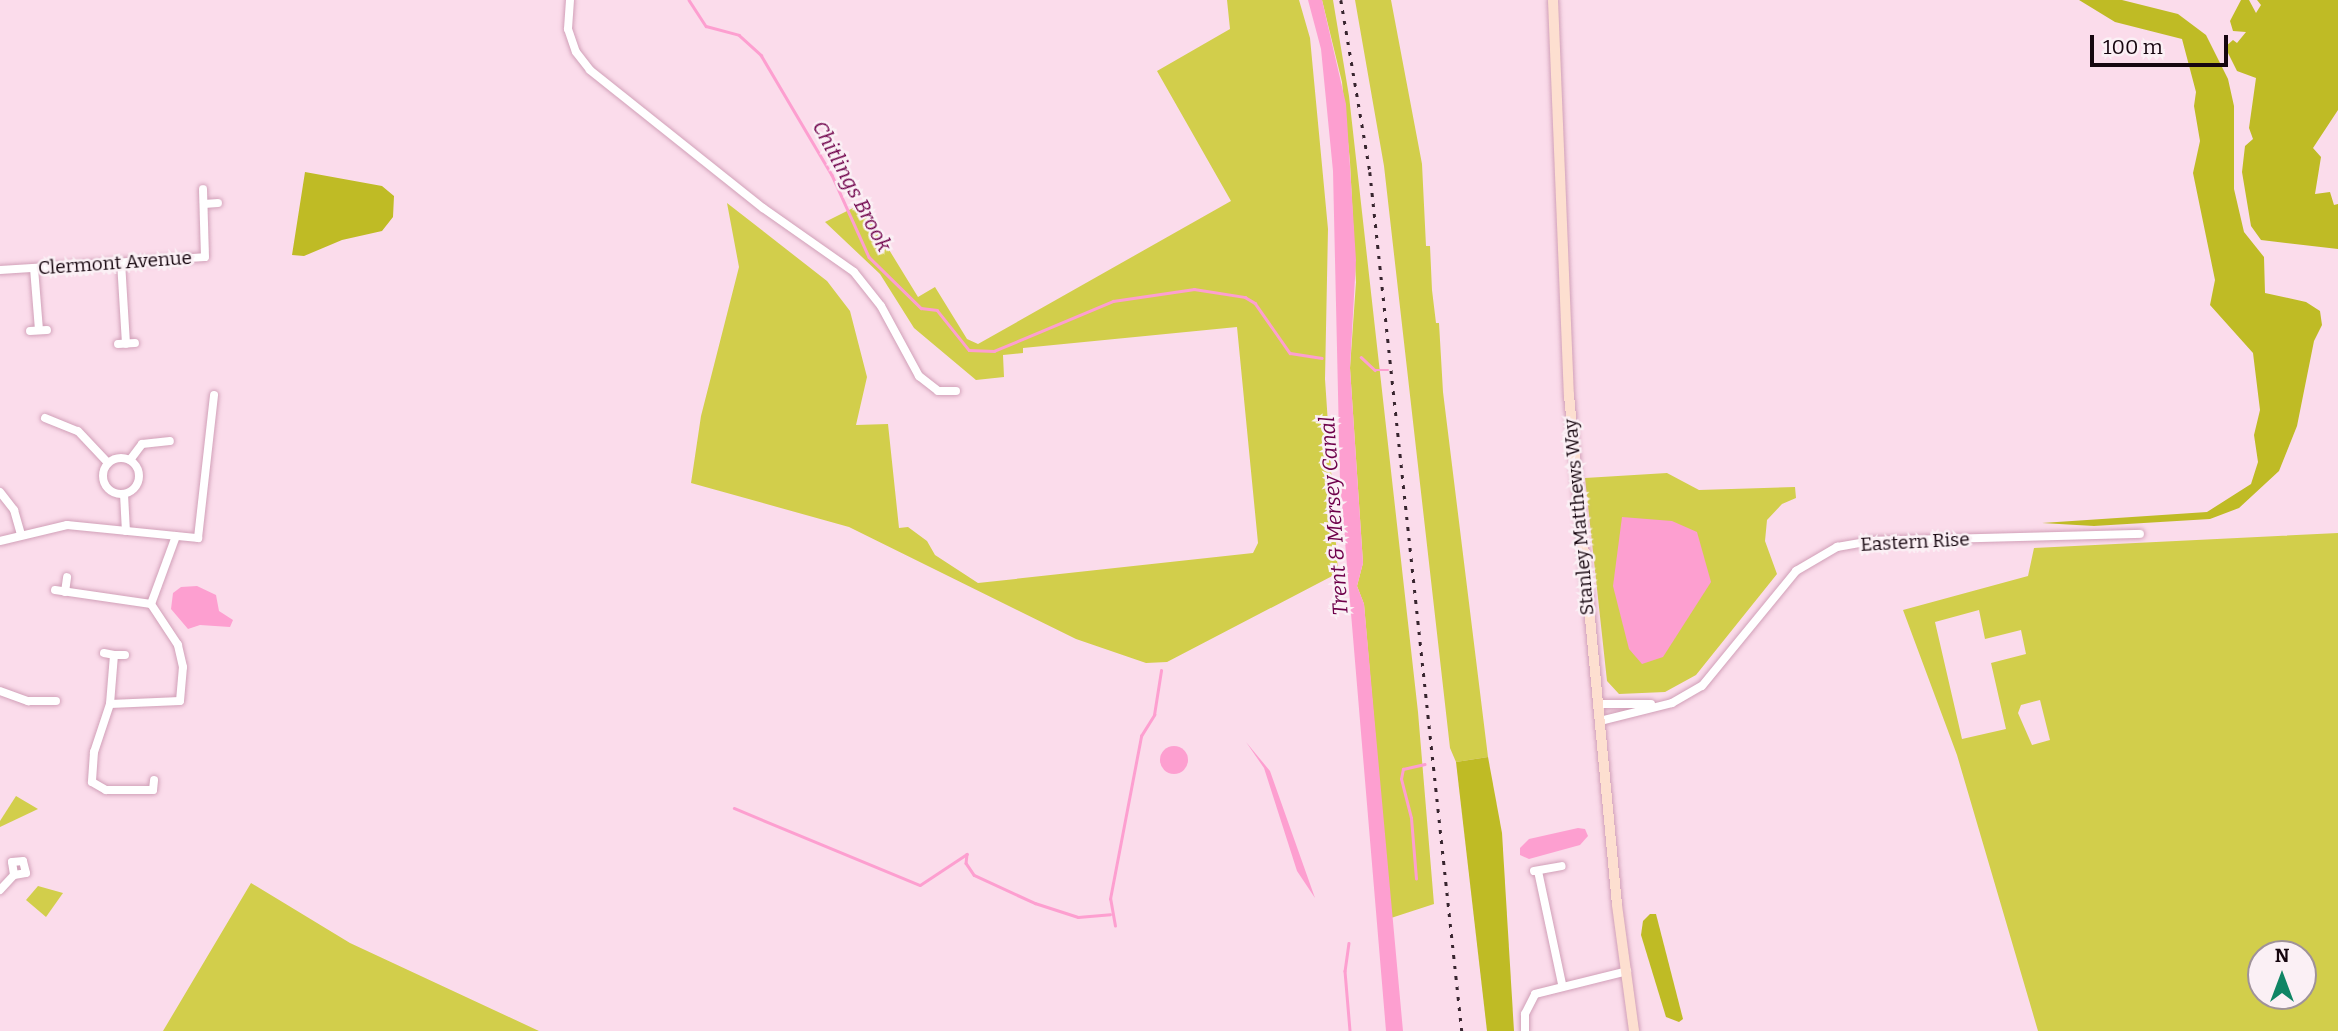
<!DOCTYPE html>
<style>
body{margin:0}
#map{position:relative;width:2338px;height:1031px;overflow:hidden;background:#fbdceb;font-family:Bitter,serif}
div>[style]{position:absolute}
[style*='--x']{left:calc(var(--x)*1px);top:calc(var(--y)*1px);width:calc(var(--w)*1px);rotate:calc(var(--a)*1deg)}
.green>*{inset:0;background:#d2ce4b}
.forest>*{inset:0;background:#bfbb25}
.water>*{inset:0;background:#fd9fd0}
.round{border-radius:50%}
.stream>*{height:2.5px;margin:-1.25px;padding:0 1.25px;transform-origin:1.25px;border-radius:1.25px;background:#fd9fd0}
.roads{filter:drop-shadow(0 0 2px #d1a0b8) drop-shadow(0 0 2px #d1a0b8)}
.street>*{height:8px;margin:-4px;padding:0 4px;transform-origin:4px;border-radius:4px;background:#fff}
.street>.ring{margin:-4px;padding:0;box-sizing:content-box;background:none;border:8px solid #fff;border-radius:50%}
.secondary>*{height:10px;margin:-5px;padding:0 5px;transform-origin:5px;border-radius:5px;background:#fddfd0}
.rail>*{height:2.5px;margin-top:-1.25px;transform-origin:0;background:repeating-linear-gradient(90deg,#38252f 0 3.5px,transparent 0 10.5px)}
span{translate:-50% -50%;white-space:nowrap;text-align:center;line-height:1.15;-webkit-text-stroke:5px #fbf0f5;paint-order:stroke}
.street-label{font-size:19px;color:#16060f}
.water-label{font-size:21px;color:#6e004a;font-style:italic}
.north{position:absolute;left:2247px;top:940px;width:70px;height:70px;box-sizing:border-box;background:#fbf0f5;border:2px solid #9f9299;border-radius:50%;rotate:0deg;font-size:19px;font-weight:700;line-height:28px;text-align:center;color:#16060f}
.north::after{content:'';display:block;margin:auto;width:24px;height:32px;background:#108565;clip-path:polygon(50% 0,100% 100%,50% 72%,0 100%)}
.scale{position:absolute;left:2090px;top:35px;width:138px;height:32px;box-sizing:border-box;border:4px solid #16060f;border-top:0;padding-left:9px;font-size:21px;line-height:24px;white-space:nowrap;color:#16060f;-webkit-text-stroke:5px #fbf0f5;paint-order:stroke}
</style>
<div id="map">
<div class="green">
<div style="clip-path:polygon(1227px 0,1299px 0,1310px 38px,1328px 229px,1325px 379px,1338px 573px,1167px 662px,1146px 663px,1076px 639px,849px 527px,691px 483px,701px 416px,739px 267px,727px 203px,827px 281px,850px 311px,867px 377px,856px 425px,888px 424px,899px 528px,908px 527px,927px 541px,935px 555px,978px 583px,1253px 553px,1258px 543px,1237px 327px,1023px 348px,1023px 353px,1003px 355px,1004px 377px,976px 380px,914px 328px,880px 274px,825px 222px,861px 204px,918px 297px,935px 287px,967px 339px,978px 344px,1231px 201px,1157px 71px,1230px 29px)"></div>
<div style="clip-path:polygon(1322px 0,1333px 0,1349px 96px,1418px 712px,1434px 904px,1391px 918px,1364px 604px,1357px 586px,1363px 563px,1350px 368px,1356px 282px,1350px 162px,1342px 82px)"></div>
<div style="clip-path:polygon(1355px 0,1391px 0,1422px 164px,1426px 246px,1430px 246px,1432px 290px,1436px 323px,1439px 323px,1443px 392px,1488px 757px,1456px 762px,1450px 748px,1384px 166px)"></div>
<div style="clip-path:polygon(1667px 473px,1699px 490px,1795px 487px,1796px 498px,1782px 504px,1767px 520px,1765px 541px,1777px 574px,1696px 675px,1665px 692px,1619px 694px,1607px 681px,1585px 478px)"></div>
<div style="clip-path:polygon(evenodd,2338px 533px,2338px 1031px,2038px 1031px,1957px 755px,1903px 610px,2028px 576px,2034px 548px,2338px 533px,1979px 610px,1985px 639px,2021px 630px,2026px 654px,1991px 663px,2006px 729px,1962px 739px,1935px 622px,1979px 610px,2338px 533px,2040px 700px,2050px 740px,2032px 745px,2018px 713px,2021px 705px,2040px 700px,2338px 533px,2261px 954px,2303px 954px,2303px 996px,2261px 996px,2261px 954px)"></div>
<div style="clip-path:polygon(16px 796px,38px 809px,0 827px,0 821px)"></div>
<div style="clip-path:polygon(251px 883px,350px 943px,539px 1031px,163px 1031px)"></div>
<div style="clip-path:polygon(38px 886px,63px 893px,46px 917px,26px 900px)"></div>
</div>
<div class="forest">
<div style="clip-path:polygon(2079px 0,2122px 0,2178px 14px,2206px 35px,2228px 79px,2234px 106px,2234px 189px,2244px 232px,2264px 257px,2265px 293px,2306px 302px,2320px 311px,2322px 325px,2314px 341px,2297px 426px,2279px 471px,2239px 508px,2210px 519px,2094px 526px,2042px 523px,2207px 512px,2251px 484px,2258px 462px,2254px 435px,2260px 410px,2253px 353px,2210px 305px,2215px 280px,2193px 173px,2200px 141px,2194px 106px,2196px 92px,2182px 39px,2115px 22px)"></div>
<div style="clip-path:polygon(2241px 0,2249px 0,2256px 13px,2261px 5px,2257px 0,2338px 0,2338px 110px,2313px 148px,2321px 157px,2315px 194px,2330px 192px,2334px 205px,2338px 204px,2338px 249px,2261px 240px,2251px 226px,2242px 172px,2245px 146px,2253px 139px,2249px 128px,2256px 78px,2237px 71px,2225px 47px,2233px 40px,2237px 43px,2246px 32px,2233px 31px,2230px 21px)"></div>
<div style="clip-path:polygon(305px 172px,382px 186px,394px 196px,393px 217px,382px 231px,342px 240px,304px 256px,292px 255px)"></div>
<div style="clip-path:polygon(1488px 757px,1502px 833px,1514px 1031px,1487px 1031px,1456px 762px)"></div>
<div style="clip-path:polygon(1650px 914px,1656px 914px,1683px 1019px,1679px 1022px,1666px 1017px,1641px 935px,1643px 921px)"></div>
</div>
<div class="water">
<div style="clip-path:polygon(1308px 0,1322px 0,1346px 104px,1356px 260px,1350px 368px,1363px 563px,1357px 586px,1364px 604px,1403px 1031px,1386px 1031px,1340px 482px,1333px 171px,1321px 49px)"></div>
<div style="clip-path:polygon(1622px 517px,1672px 521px,1697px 532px,1711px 582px,1663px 657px,1642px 664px,1629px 649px,1613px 586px)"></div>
<div style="clip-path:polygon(197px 586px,216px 595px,219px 611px,233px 620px,230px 627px,200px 625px,188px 629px,171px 609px,173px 593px,181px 587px)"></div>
<div style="clip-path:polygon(1246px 742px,1270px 771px,1315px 898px,1297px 871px,1264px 768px)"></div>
<div class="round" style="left:1160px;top:746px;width:28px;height:28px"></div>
<div style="clip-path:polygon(1578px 828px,1585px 829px,1588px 836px,1580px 845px,1529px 859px,1520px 855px,1520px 848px,1529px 839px)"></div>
</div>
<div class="stream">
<div style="--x:689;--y:0;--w:31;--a:57"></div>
<div style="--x:706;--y:26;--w:34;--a:15"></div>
<div style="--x:739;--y:35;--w:30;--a:42"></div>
<div style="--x:761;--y:55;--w:139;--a:59.4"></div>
<div style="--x:832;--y:175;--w:90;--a:65.7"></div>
<div style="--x:869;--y:257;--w:73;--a:44.4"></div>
<div style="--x:921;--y:308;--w:16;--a:7"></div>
<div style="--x:937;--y:310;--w:51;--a:51.3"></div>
<div style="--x:969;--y:350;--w:25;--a:2"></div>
<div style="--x:994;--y:351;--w:129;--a:-22.8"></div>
<div style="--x:1113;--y:301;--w:82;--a:-8.4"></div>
<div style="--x:1194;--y:289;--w:52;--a:8.9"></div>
<div style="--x:1245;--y:297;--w:12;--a:31"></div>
<div style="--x:1255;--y:303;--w:61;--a:55"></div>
<div style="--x:1290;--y:353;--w:32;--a:9"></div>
<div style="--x:1361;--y:357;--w:19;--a:43"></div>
<div style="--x:1375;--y:370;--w:13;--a:0"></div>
<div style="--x:734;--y:808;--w:201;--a:22.5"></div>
<div style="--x:920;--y:885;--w:56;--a:-33.4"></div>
<div style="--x:967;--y:854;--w:9;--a:96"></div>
<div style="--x:966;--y:863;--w:14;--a:56"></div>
<div style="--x:974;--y:875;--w:67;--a:24.7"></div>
<div style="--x:1035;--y:903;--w:45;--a:18"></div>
<div style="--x:1078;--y:917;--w:32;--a:-5"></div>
<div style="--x:1416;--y:879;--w:61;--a:-94.7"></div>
<div style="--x:1411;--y:818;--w:40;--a:-104.4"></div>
<div style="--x:1401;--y:779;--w:10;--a:-79"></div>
<div style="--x:1403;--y:769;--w:22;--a:-13"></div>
<div style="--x:1115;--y:926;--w:27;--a:-100"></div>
<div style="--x:1110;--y:899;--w:166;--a:-79.2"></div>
<div style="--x:1141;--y:736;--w:25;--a:-58"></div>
<div style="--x:1154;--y:715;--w:45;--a:-81"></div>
<div style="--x:1349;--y:943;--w:28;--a:98"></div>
<div style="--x:1345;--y:971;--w:60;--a:85.2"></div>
</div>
<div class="roads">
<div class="street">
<div style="--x:570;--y:0;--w:29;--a:94"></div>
<div style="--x:568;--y:29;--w:24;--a:71"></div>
<div style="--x:576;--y:52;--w:23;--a:52"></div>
<div style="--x:590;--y:70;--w:221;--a:38.6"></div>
<div style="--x:763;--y:208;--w:111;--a:35.1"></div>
<div style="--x:854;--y:272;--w:43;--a:51.5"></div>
<div style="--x:881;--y:306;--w:80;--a:61.5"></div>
<div style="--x:919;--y:376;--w:24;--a:38"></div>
<div style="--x:938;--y:391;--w:18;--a:0"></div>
<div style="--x:204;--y:204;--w:14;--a:-4"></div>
<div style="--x:121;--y:262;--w:82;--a:86.5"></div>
<div style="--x:34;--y:268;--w:62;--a:85.4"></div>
<div style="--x:0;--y:270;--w:205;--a:-3.6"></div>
<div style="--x:205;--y:257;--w:68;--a:-91.7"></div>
<div style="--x:30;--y:331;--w:17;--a:-3"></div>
<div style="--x:118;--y:344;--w:17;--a:-3"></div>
<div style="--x:45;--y:418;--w:35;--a:22"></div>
<div style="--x:78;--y:431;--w:44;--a:46.8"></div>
<div class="ring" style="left:103px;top:458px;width:28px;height:28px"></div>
<div style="--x:130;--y:460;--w:20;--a:-53"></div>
<div style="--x:142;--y:444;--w:28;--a:-6"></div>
<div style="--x:0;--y:492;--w:23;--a:52"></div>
<div style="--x:14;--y:510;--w:25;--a:74"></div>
<div style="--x:124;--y:494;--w:37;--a:87"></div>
<div style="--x:0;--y:541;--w:69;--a:-13.4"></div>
<div style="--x:67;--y:525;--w:132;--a:5.7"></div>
<div style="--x:198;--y:538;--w:144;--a:-83.6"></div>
<div style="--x:55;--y:590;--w:97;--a:8.3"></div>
<div style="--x:65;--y:592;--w:15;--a:-82"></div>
<div style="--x:104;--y:653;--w:10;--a:11"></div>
<div style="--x:114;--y:655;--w:49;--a:94.7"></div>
<div style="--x:110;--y:704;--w:51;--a:108.4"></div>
<div style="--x:94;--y:752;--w:30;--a:94"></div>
<div style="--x:92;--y:782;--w:16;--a:30"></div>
<div style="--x:106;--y:790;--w:47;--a:0"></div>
<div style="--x:153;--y:790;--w:10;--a:-84"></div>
<div style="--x:114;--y:655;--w:11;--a:0"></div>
<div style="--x:0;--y:691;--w:30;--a:20"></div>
<div style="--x:28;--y:701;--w:28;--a:0"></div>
<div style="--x:110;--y:704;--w:70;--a:-2.5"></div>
<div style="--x:180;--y:701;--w:34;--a:-85"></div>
<div style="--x:183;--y:667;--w:23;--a:-103"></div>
<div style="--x:178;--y:645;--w:49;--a:-123.4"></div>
<div style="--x:151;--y:604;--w:72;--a:-69.8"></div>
<div style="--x:1598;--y:704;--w:53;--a:0"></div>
<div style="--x:1600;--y:721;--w:74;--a:-14"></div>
<div style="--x:1672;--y:703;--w:34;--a:-30"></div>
<div style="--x:1702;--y:686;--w:149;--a:-50.7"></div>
<div style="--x:1796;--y:571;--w:48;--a:-30.3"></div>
<div style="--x:1837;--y:547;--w:34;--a:-10"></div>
<div style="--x:1870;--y:541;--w:270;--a:-1.5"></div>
<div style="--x:1534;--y:871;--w:28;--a:-10"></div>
<div style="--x:1538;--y:871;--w:116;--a:78"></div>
<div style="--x:0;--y:890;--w:21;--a:-47"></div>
<div style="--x:14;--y:875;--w:12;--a:-9"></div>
<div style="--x:26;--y:873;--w:12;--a:-104"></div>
<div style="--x:23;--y:861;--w:11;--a:175"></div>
<div style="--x:12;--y:862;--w:13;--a:81"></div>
<div style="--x:1525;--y:1031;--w:17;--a:-90"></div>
<div style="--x:1525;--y:1014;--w:22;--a:-63"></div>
<div style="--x:1535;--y:994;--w:95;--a:-14"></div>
</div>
<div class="secondary">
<div style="--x:1553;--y:0;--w:395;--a:87.7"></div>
<div style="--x:1569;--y:395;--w:512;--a:84.62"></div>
<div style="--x:1617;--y:905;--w:127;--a:82.3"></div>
</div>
</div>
<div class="rail">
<div style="--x:1341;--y:0;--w:174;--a:80.4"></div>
<div style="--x:1370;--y:172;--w:864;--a:83.89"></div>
</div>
<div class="street-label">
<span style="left:115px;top:263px;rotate:-4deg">Clermont Avenue</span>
<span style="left:1579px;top:517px;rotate:-95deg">Stanley Matthews Way</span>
<span style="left:1915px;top:542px;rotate:-3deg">Eastern Rise</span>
</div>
<div class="water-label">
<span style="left:852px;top:186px;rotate:62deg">Chitlings Brook</span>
<span style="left:1334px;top:516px;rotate:-94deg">Trent &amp; Mersey Canal</span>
</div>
<div class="north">N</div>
<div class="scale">100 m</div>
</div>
